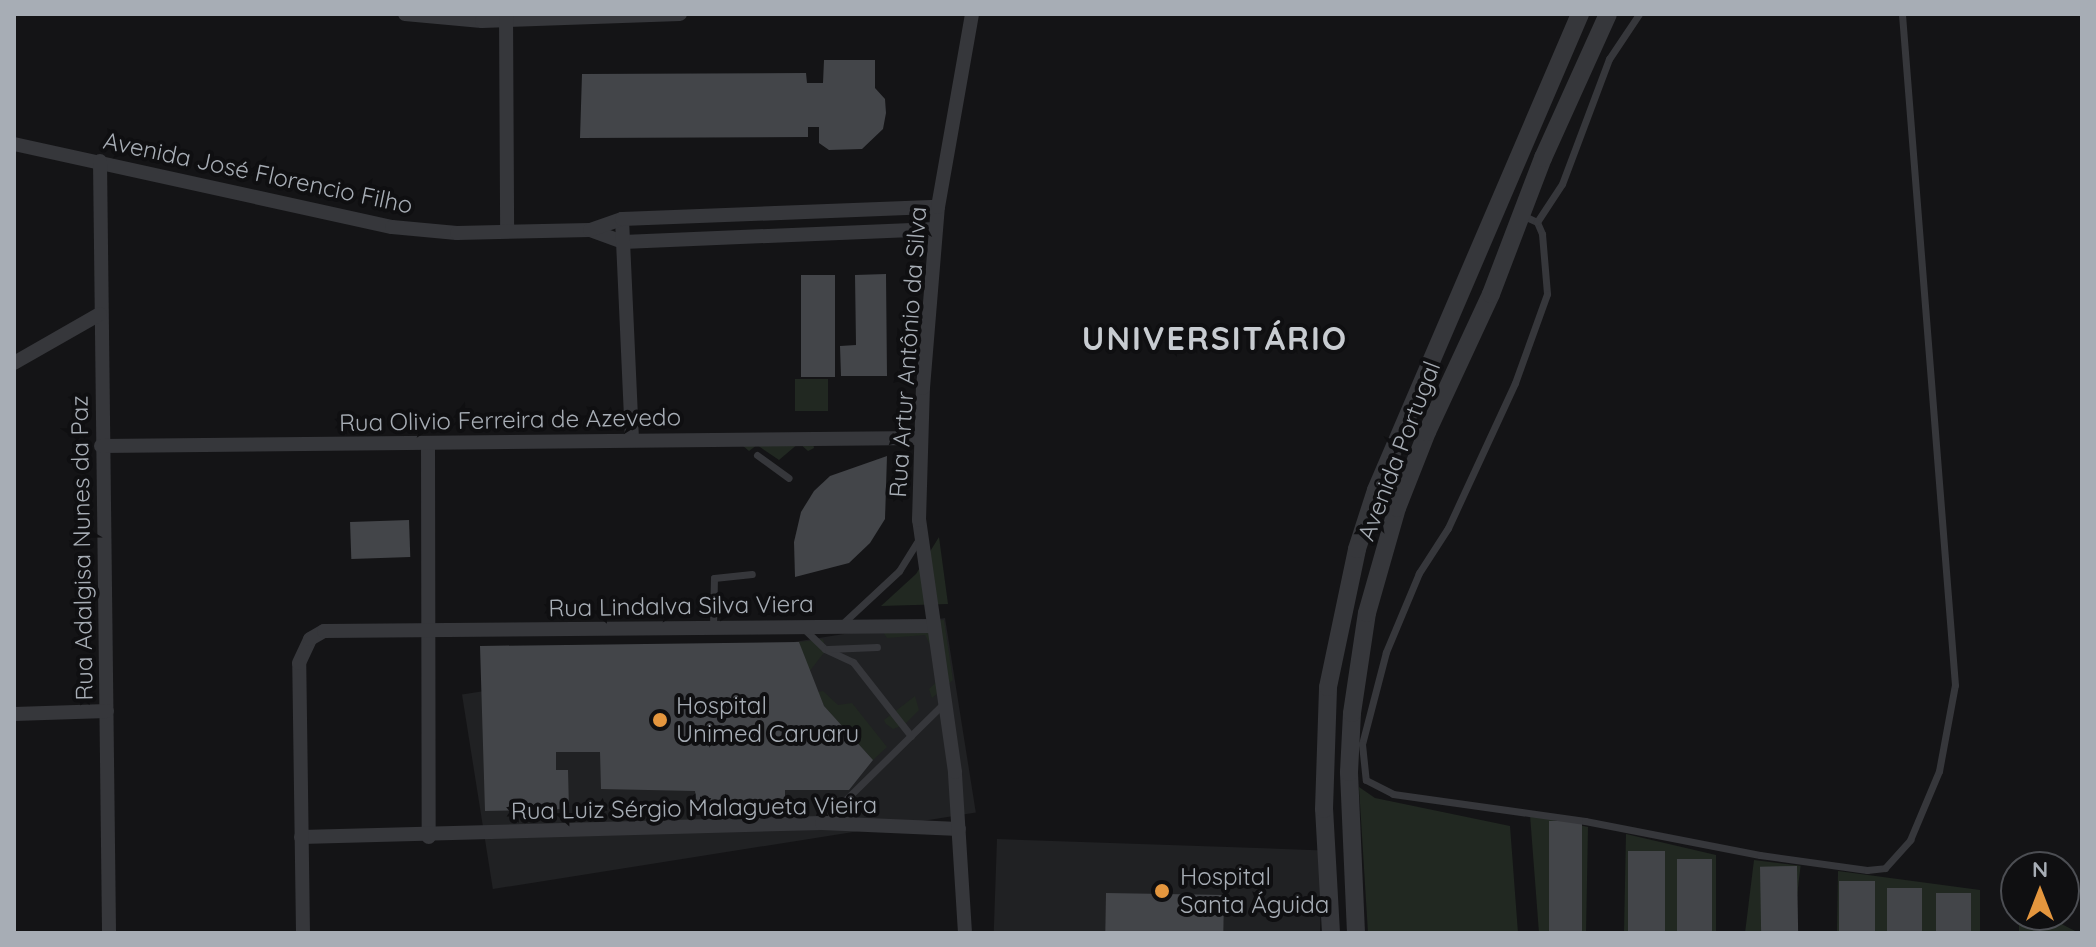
<!DOCTYPE html>
<meta charset="utf-8">
<style>
body{margin:0}
#map{position:relative;width:2096px;height:947px;overflow:hidden;background:#141416;font-family:Quicksand,sans-serif}
div>[style]{position:absolute}
[style*='--x']{left:calc(var(--x)*1px);top:calc(var(--y)*1px);width:calc(var(--w)*1px);rotate:calc(var(--a)*1deg)}
.built>*{inset:0;background:#202123;transform-origin:0 0}
.green>*{inset:0;background:#212821;transform-origin:0 0}
.building>*{inset:0;background:#434549;transform-origin:0 0}
.service>*{height:7px;margin:-3.5px;padding:0 3.5px;transform-origin:3.5px;border-radius:3.5px;background:#36373b}
.minor>*{height:14px;margin:-7px;padding:0 7px;transform-origin:7px;border-radius:7px;background:#36373b}
.tertiary>*{height:18px;margin:-9px;padding:0 9px;transform-origin:9px;border-radius:9px;background:#36373b}
.dots>*{width:22px;height:22px;translate:-50% -50%;box-sizing:border-box;border:4px solid #0f0f11;border-radius:50%}
span{translate:-50% -50%;white-space:nowrap;text-align:center;line-height:1.15;-webkit-text-stroke:8px #0f0f11;paint-order:stroke}
.street-label{font-size:24px;color:#a7adb5}
.poi-label{font-size:24px;color:#a7adb5}
.left{translate:0 -50%;text-align:left}
.district-label{font-size:32px;color:#c8ccd1;font-weight:700;letter-spacing:2px}
.frame{position:absolute;inset:0;border:16px solid #a7adb5;pointer-events:none}
.north{position:absolute;left:2000px;top:851px;width:80px;height:80px;box-sizing:border-box;background:#0f0f11;border:2px solid #4c4e53;border-radius:50%;rotate:0deg;font-size:22px;font-weight:700;line-height:32px;text-align:center;color:#a7adb5}
.north::after{content:'';display:block;margin:auto;width:28px;height:36px;background:#e4963e;clip-path:polygon(50% 0,100% 100%,50% 72%,0 100%)}
</style>
<div id="map">
<div class="built">
<div style="left:945px;top:618px;width:197px;height:489px;rotate:81deg"></div>
<div style="left:997px;top:839px;width:326px;height:94px;rotate:2deg"></div>
</div>
<div class="green">
<div style="left:795px;top:379px;width:33px;height:32px"></div>
<div style="clip-path:polygon(736px 440px,813px 443px,814px 448px,808px 451px,799px 443px,779px 460px,757px 445px,749px 451px)"></div>
<div style="clip-path:polygon(939px 537px,948px 604px,881px 606px,916px 574px)"></div>
<div style="clip-path:polygon(944px 620px,953px 680px,932px 698px,929px 689px,945px 674px,925px 635px,887px 638px,877px 623px)"></div>
<div style="clip-path:polygon(823px 639px,826px 650px,809px 672px,799px 642px)"></div>
<div style="clip-path:polygon(823px 691px,838px 705px,852px 703px,887px 747px,873px 760px,824px 706px,818px 692px)"></div>
<div style="clip-path:polygon(915px 696px,919px 710px,904px 725px,893px 729px,886px 724px,884px 720px)"></div>
<div style="clip-path:polygon(1359px 787px,1375px 798px,1510px 826px,1518px 933px,1368px 933px)"></div>
<div style="clip-path:polygon(1530px 815px,1588px 827px,1586px 933px,1539px 933px)"></div>
<div style="clip-path:polygon(1626px 834px,1716px 855px,1716px 933px,1624px 933px)"></div>
<div style="left:1754px;top:860px;width:47px;height:73px;rotate:7deg"></div>
<div style="clip-path:polygon(1838px 871px,1980px 890px,1980px 933px,1837px 933px)"></div>
<div style="clip-path:polygon(2019px 915px,2044px 915px,2079px 933px,2019px 933px)"></div>
</div>
<div class="building">
<div style="clip-path:polygon(824px 60px,875px 60px,875px 88px,885px 99px,886px 113px,883px 129px,862px 149px,829px 150px,819px 143px,819px 127px,808px 127px,808px 137px,580px 138px,582px 74px,806px 73px,807px 83px,823px 83px)"></div>
<div style="clip-path:polygon(886px 274px,887px 376px,841px 376px,840px 346px,856px 345px,855px 275px)"></div>
<div style="left:801px;top:275px;width:34px;height:102px"></div>
<div style="clip-path:polygon(887px 456px,885px 519px,870px 543px,849px 563px,795px 577px,794px 542px,801px 512px,814px 491px,830px 476px)"></div>
<div style="left:409px;top:520px;width:37px;height:59px;rotate:88deg"></div>
<div style="clip-path:polygon(799px 642px,824px 706px,873px 760px,849px 790px,785px 790px,785px 805px,697px 806px,695px 791px,601px 789px,600px 752px,556px 752px,556px 770px,568px 770px,569px 809px,485px 811px,480px 646px)"></div>
<div style="left:1549px;top:821px;width:33px;height:112px"></div>
<div style="left:1628px;top:851px;width:37px;height:82px"></div>
<div style="left:1677px;top:859px;width:35px;height:74px"></div>
<div style="left:1797px;top:866px;width:67px;height:37px;rotate:89deg"></div>
<div style="left:1839px;top:881px;width:36px;height:52px"></div>
<div style="left:1922px;top:888px;width:45px;height:35px;rotate:90deg"></div>
<div style="left:1106px;top:893px;width:118px;height:40px;rotate:1deg"></div>
<div style="left:1936px;top:893px;width:35px;height:40px"></div>
</div>
<div class="service">
<div style="--x:1524;--y:216;--w:14;--a:25"></div>
<div style="--x:1537;--y:222;--w:13;--a:67"></div>
<div style="--x:1542;--y:234;--w:60;--a:85.2"></div>
<div style="--x:1547;--y:294;--w:95;--a:109.8"></div>
<div style="--x:1515;--y:383;--w:160;--a:114.8"></div>
<div style="--x:1448;--y:528;--w:54;--a:122.8"></div>
<div style="--x:1419;--y:573;--w:86;--a:112.7"></div>
<div style="--x:1386;--y:652;--w:95;--a:104.6"></div>
<div style="--x:1362;--y:744;--w:36;--a:84"></div>
<div style="--x:1366;--y:780;--w:30;--a:27"></div>
<div style="--x:1393;--y:794;--w:194;--a:8"></div>
<div style="--x:1585;--y:821;--w:178;--a:11"></div>
<div style="--x:1760;--y:855;--w:108;--a:8"></div>
<div style="--x:1867;--y:870;--w:18;--a:-6"></div>
<div style="--x:1885;--y:868;--w:38;--a:-48"></div>
<div style="--x:1910;--y:840;--w:75;--a:-67.2"></div>
<div style="--x:1939;--y:771;--w:87;--a:-79.5"></div>
<div style="--x:1955;--y:685;--w:673;--a:-94.52"></div>
<div style="--x:1537;--y:222;--w:45;--a:-56.7"></div>
<div style="--x:1562;--y:184;--w:134;--a:-69.4"></div>
<div style="--x:1609;--y:59;--w:54;--a:-56.3"></div>
<div style="--x:757;--y:455;--w:39;--a:36"></div>
<div style="--x:842;--y:624;--w:78;--a:-42.9"></div>
<div style="--x:899;--y:571;--w:34;--a:-58"></div>
<div style="--x:713;--y:628;--w:50;--a:-88.9"></div>
<div style="--x:714;--y:578;--w:38;--a:-6"></div>
<div style="--x:803;--y:628;--w:30;--a:44"></div>
<div style="--x:825;--y:649;--w:31;--a:25"></div>
<div style="--x:853;--y:662;--w:94;--a:51.9"></div>
<div style="--x:828;--y:649;--w:49;--a:-2.3"></div>
<div style="--x:824;--y:821;--w:168;--a:-44.5"></div>
</div>
<div class="minor">
<div style="--x:405;--y:14;--w:77;--a:5.2"></div>
<div style="--x:482;--y:21;--w:198;--a:-2"></div>
<div style="--x:506;--y:14;--w:216;--a:89.7"></div>
<div style="--x:14;--y:144;--w:387;--a:12.4"></div>
<div style="--x:392;--y:227;--w:65;--a:5.3"></div>
<div style="--x:457;--y:233;--w:133;--a:-1.3"></div>
<div style="--x:590;--y:230;--w:35;--a:20"></div>
<div style="--x:623;--y:242;--w:313;--a:-2.4"></div>
<div style="--x:100;--y:161;--w:772;--a:89.33"></div>
<div style="--x:622;--y:219;--w:220;--a:87.4"></div>
<div style="--x:590;--y:230;--w:34;--a:-19"></div>
<div style="--x:622;--y:219;--w:316;--a:-2.2"></div>
<div style="--x:14;--y:363;--w:99;--a:-29.7"></div>
<div style="--x:428;--y:444;--w:393;--a:89.9"></div>
<div style="--x:101;--y:446;--w:819;--a:-0.56"></div>
<div style="--x:14;--y:714;--w:93;--a:-1.8"></div>
<div style="--x:301;--y:837;--w:521;--a:-1.54"></div>
<div style="--x:822;--y:823;--w:137;--a:2.5"></div>
<div style="--x:303;--y:933;--w:270;--a:-90.8"></div>
<div style="--x:299;--y:663;--w:26;--a:-65"></div>
<div style="--x:310;--y:639;--w:16;--a:-30"></div>
<div style="--x:324;--y:631;--w:610;--a:-0.47"></div>
<div style="--x:965;--y:933;--w:161;--a:-93.6"></div>
<div style="--x:955;--y:772;--w:255;--a:-98.1"></div>
<div style="--x:919;--y:520;--w:132;--a:-88.3"></div>
<div style="--x:923;--y:388;--w:182;--a:-85.3"></div>
<div style="--x:938;--y:207;--w:196;--a:-80"></div>
</div>
<div class="tertiary">
<div style="--x:1331;--y:933;--w:124;--a:-93.2"></div>
<div style="--x:1324;--y:809;--w:122;--a:-88.1"></div>
<div style="--x:1328;--y:687;--w:141;--a:-78.1"></div>
<div style="--x:1357;--y:549;--w:62;--a:-72.1"></div>
<div style="--x:1376;--y:490;--w:518;--a:-66.8"></div>
<div style="--x:1356;--y:933;--w:161;--a:-92.5"></div>
<div style="--x:1349;--y:772;--w:59;--a:-87.1"></div>
<div style="--x:1352;--y:713;--w:101;--a:-81.5"></div>
<div style="--x:1367;--y:613;--w:109;--a:-74.1"></div>
<div style="--x:1397;--y:508;--w:82;--a:-68.5"></div>
<div style="--x:1427;--y:432;--w:152;--a:-65.1"></div>
<div style="--x:1491;--y:294;--w:146;--a:-69.1"></div>
<div style="--x:1543;--y:158;--w:158;--a:-65.7"></div>
</div>
<div class="dots">
<div style="left:660px;top:720px;background:#e4963e"></div>
<div style="left:1162px;top:891px;background:#e4963e"></div>
</div>
<div class="street-label">
<span style="left:258px;top:173px;rotate:12deg">Avenida José Florencio Filho</span>
<span style="left:908px;top:352px;rotate:-86deg">Rua Artur Antônio da Silva</span>
<span style="left:510px;top:420px;rotate:-1deg">Rua Olivio Ferreira de Azevedo</span>
<span style="left:1399px;top:451px;rotate:-69deg">Avenida Portugal</span>
<span style="left:82px;top:548px;rotate:-91deg">Rua Adalgisa Nunes da Paz</span>
<span style="left:681px;top:606px;rotate:-1deg">Rua Lindalva Silva Viera</span>
<span style="left:694px;top:808px;rotate:-1deg">Rua Luiz Sérgio Malagueta Vieira</span>
</div>
<div class="poi-label">
<span class="left" style="left:676px;top:720px">Hospital<br>Unimed Caruaru</span>
<span class="left" style="left:1180px;top:891px">Hospital<br>Santa Águida</span>
</div>
<div class="district-label">
<span style="left:1215px;top:338px">UNIVERSITÁRIO</span>
</div>
<div class="frame"></div>
<div class="north">N</div>
</div>
